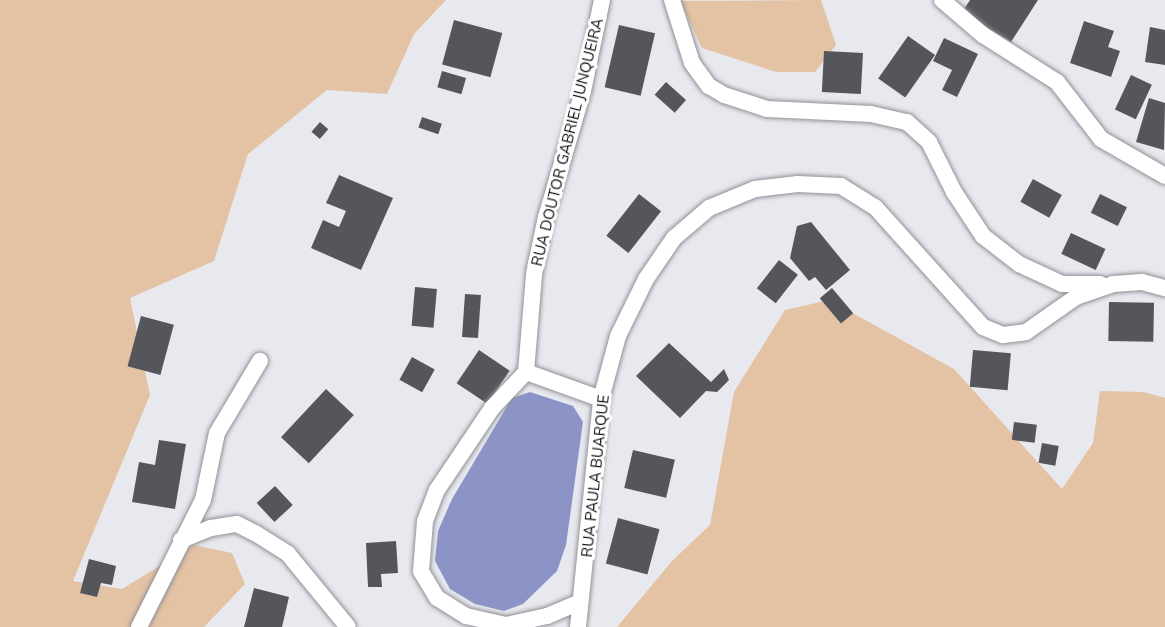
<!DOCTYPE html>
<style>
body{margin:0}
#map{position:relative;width:1165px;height:627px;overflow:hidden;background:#e8e9ef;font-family:Mulish,sans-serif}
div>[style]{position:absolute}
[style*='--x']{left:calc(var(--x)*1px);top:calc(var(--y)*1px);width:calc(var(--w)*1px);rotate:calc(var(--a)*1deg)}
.green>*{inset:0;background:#e4c2a4}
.water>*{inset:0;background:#8c94c7}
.building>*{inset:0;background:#55565b;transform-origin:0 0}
.roads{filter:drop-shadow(0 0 2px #909197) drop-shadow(0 0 2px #909197)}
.street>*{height:16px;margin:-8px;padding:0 8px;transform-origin:8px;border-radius:8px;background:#fff}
span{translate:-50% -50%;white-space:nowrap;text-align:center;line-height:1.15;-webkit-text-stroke:6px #fff;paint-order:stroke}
.street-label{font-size:15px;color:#0e0e10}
</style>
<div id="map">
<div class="green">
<div style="clip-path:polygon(0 0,446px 0,414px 34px,387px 94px,327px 90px,248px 154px,214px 261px,130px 298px,150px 395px,73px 581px,122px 589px,194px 545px,232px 553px,245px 584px,204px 627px,0 627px)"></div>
<div style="clip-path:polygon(821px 0,836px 45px,815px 72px,776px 72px,702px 48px,680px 1px)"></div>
<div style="clip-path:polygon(829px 300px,954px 369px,1062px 489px,1093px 443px,1100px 391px,1144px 392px,1165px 398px,1165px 627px,617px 627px,672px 561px,710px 525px,734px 392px,785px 310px)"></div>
</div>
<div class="water">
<div style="clip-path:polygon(530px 392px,573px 406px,583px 422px,566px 545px,557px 571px,523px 604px,504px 611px,475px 604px,450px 589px,435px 561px,438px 531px,452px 499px,512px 398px)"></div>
</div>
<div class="building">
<div style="clip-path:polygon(970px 0,1038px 0,1011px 42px,962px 12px)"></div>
<div style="left:454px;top:20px;width:50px;height:46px;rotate:15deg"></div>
<div style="clip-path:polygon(1084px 21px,1114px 31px,1108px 47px,1120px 51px,1111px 77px,1070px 63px)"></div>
<div style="left:619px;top:25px;width:37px;height:64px;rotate:13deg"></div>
<div style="clip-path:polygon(1150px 27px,1165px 30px,1165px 65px,1145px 62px)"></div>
<div style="left:908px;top:36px;width:33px;height:52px;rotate:35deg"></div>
<div style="clip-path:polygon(944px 38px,978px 54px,957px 97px,942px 90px,952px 70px,933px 61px)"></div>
<div style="left:824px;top:51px;width:39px;height:41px;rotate:3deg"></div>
<div style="left:442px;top:71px;width:25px;height:17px;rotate:16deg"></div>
<div style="left:1131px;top:75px;width:23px;height:38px;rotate:25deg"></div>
<div style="left:666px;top:82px;width:27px;height:17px;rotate:42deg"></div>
<div style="clip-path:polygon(1149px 98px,1165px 103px,1164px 150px,1136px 142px)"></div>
<div style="left:422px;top:117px;width:21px;height:11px;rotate:19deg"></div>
<div style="left:320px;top:122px;width:11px;height:13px;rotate:41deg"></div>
<div style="clip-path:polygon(339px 175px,393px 198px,361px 270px,311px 248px,323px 220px,339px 227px,346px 211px,326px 203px)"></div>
<div style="left:1033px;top:179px;width:33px;height:26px;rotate:29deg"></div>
<div style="left:639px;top:194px;width:28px;height:53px;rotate:38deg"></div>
<div style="left:1100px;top:194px;width:30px;height:21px;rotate:26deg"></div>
<div style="clip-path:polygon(811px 222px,850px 270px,826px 290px,815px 277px,809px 281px,790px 258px,797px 226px)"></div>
<div style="left:1071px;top:233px;width:38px;height:23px;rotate:25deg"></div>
<div style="left:779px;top:260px;width:24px;height:36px;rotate:38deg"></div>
<div style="left:415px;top:287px;width:22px;height:39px;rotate:5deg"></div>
<div style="left:832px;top:288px;width:33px;height:16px;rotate:50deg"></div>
<div style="left:465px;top:294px;width:16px;height:43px;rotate:4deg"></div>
<div style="left:1109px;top:302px;width:45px;height:39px;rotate:1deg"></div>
<div style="left:141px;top:316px;width:34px;height:52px;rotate:15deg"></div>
<div style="clip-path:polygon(669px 343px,711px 382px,724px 369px,729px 380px,717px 392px,706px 391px,680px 418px,636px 376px)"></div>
<div style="left:479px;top:350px;width:37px;height:40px;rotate:34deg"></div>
<div style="left:973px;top:350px;width:38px;height:37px;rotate:5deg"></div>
<div style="left:412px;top:357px;width:26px;height:26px;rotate:29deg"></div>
<div style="left:326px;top:389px;width:38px;height:66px;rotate:43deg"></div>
<div style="left:1014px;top:422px;width:23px;height:18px;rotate:7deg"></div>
<div style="clip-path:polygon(159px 440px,186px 444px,175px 509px,132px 502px,139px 462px,155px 465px)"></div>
<div style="left:1042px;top:443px;width:17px;height:20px;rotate:10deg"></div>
<div style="left:633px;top:450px;width:43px;height:39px;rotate:13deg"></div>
<div style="left:275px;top:486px;width:26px;height:25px;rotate:47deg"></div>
<div style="left:618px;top:518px;width:43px;height:47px;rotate:15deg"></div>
<div style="clip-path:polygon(396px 541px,398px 573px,381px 574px,382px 587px,368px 587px,366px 543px)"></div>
<div style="clip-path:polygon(89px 559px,116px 566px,112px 585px,101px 583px,97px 597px,80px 593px)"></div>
<div style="clip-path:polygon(254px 588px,289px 597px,282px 627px,244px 627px)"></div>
</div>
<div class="roads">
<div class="street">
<div style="--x:672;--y:0;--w:66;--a:72.4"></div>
<div style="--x:692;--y:63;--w:29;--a:54"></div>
<div style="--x:709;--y:86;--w:17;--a:31"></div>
<div style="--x:724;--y:95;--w:45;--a:18"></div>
<div style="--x:767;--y:109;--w:104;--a:2.8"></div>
<div style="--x:871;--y:114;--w:37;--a:13"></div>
<div style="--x:907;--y:122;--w:30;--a:42"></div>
<div style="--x:929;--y:142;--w:56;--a:63.4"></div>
<div style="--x:954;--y:192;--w:53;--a:56.6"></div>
<div style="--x:983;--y:236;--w:46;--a:37.9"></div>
<div style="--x:1019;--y:264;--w:47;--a:24.9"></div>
<div style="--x:1062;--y:284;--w:38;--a:0"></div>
<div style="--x:942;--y:0;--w:54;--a:40.5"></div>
<div style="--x:983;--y:35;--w:88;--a:32.4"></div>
<div style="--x:1057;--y:82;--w:72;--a:52.3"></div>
<div style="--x:1101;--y:139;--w:74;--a:30"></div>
<div style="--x:526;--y:372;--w:80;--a:19.8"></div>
<div style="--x:181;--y:540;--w:32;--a:-22"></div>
<div style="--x:211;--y:528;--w:26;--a:-9"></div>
<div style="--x:237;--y:524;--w:20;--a:27"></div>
<div style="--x:255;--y:533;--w:39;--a:32"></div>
<div style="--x:288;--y:554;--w:94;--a:50.6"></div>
<div style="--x:580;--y:602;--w:36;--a:157"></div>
<div style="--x:547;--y:616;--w:42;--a:167.6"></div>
<div style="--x:506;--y:625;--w:41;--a:-167.3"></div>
<div style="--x:466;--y:616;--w:34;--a:-148"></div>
<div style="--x:437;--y:598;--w:31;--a:-121"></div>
<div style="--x:421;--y:571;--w:50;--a:-85.4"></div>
<div style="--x:425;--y:521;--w:33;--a:-69"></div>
<div style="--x:437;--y:490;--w:99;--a:-56.1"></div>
<div style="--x:492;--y:408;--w:50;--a:-46.6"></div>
<div style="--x:526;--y:372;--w:98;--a:-85.3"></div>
<div style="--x:534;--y:274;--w:58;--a:-78.1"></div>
<div style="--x:546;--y:217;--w:131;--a:-73.6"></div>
<div style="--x:583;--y:91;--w:93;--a:-78.2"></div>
<div style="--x:139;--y:627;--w:142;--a:-63.3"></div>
<div style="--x:203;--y:500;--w:68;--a:-78.2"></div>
<div style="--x:217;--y:433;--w:84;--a:-59.2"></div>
<div style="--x:578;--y:627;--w:229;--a:-84.2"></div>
<div style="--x:601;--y:399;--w:65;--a:-74.9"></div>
<div style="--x:618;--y:336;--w:64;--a:-63.8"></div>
<div style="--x:646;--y:279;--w:50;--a:-55.7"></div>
<div style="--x:674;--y:238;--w:46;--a:-40.6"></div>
<div style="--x:709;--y:208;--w:50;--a:-22.4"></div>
<div style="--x:755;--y:189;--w:43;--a:-6.6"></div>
<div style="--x:798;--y:184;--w:43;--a:2.7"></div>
<div style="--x:841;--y:186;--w:40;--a:32"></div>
<div style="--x:875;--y:207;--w:161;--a:48"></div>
<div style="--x:983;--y:327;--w:22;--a:22"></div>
<div style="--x:1003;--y:335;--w:23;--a:-7"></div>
<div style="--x:1026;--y:332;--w:61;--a:-35"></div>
<div style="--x:1076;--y:297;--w:39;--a:-19"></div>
<div style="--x:1113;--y:284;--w:29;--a:-4"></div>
<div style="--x:1142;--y:282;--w:24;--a:15"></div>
</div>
</div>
<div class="street-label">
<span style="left:567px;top:142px;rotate:-76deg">RUA DOUTOR GABRIEL JUNQUEIRA</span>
<span style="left:595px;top:476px;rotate:-84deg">RUA PAULA BUARQUE</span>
</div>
</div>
